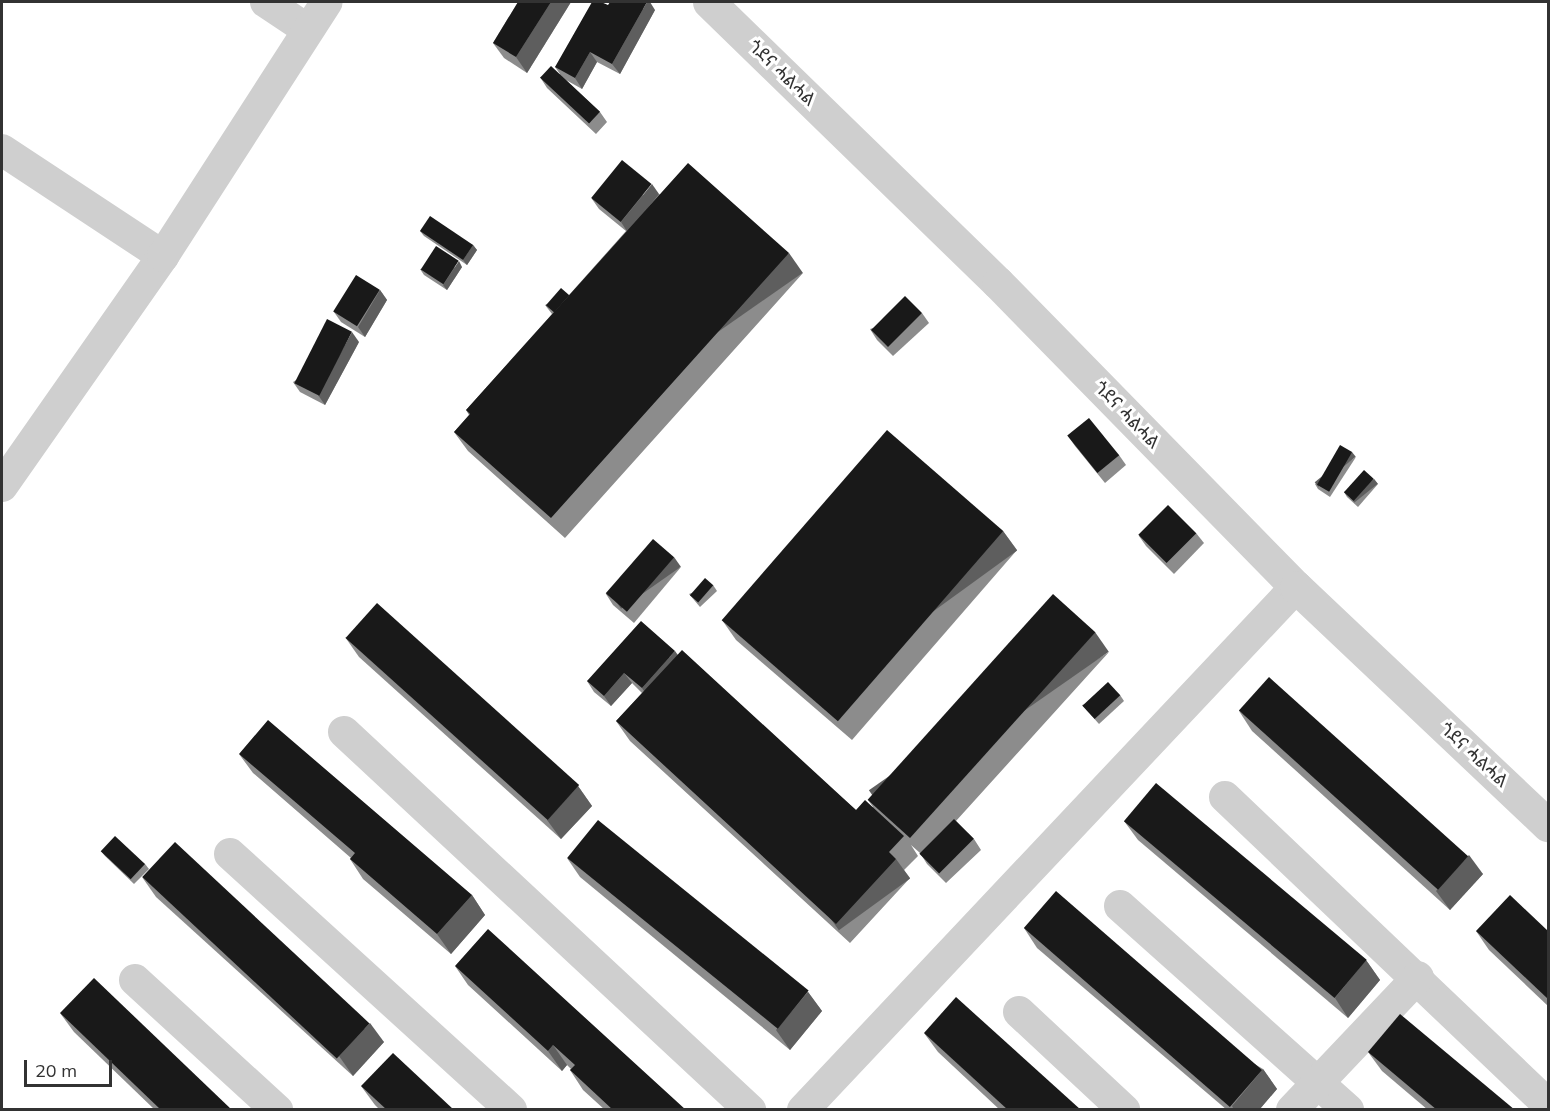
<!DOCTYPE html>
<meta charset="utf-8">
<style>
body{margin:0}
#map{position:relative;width:1550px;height:1111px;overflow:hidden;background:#fff;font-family:Mulish,"Noto Sans Ethiopic",sans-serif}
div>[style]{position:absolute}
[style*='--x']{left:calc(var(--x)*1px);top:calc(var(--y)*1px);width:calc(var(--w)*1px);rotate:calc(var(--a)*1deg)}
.minor>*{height:32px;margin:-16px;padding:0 16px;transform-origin:16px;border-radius:16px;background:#cfcfcf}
.tertiary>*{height:33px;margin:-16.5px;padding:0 16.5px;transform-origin:16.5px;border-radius:16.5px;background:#cfcfcf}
.wall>*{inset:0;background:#8c8c8c}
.shaded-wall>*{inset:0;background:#5e5e5e;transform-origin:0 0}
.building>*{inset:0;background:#191919;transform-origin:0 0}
span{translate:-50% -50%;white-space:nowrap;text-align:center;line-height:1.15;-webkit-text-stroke:6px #fff;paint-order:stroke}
.street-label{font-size:18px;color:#323232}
.frame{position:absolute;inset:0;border:3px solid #323232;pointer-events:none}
.scale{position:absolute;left:24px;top:1060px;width:88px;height:27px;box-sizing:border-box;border:3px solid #323232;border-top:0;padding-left:8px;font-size:18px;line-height:21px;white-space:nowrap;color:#323232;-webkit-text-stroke:4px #fff;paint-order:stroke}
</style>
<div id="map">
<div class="minor">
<div style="--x:266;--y:2;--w:50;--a:33.7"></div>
<div style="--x:2;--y:150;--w:193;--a:33.4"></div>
<div style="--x:2;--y:486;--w:281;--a:-55"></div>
<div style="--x:163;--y:256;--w:302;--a:-57.2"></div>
<div style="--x:344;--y:732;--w:555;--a:42.95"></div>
<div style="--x:1225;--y:797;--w:446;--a:43.6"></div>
<div style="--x:230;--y:854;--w:380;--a:42.3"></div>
<div style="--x:1120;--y:906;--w:306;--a:41.8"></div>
<div style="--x:135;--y:980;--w:193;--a:42.5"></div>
<div style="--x:1019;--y:1012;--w:144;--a:43"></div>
<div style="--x:803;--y:1110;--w:719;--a:-46.69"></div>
<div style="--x:1292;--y:1110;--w:183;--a:-46.5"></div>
</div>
<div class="tertiary">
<div style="--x:709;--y:2;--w:403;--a:44.2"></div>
<div style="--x:998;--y:283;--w:426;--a:45.6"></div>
<div style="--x:1296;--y:587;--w:347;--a:43.4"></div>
</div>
<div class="wall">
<div style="clip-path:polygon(518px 2px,571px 2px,527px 73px,504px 58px,493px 43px)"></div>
<div style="clip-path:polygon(608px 5px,655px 10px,620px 74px,597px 62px,582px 89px,566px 80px,600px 112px,607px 122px,596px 134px,547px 88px,540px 77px,560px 74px,555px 67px)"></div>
<div style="clip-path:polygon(659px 194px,803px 273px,565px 538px,468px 451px,454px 432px,469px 415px,466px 410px,552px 314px,545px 305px,569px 295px,626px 231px,599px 209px,592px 199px)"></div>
<div style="clip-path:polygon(420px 231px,473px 245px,477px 250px,467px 265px,424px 236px)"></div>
<div style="clip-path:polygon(462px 267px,447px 290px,424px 275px,420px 269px)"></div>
<div style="clip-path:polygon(380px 290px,387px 300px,365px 337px,341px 322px,334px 312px)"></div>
<div style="clip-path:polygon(922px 313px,929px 323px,893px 356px,877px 340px,870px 329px)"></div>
<div style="clip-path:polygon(359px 342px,325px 405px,300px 392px,293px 382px)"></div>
<div style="clip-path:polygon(1068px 436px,1119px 455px,1126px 465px,1105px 483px,1075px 446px)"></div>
<div style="clip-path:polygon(1356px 457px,1330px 497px,1318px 489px,1315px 484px)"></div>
<div style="clip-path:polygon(1374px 479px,1378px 484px,1358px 507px,1347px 497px,1344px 492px)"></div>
<div style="clip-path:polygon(1003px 531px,1017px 550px,852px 740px,736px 640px,722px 620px)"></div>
<div style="clip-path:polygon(1196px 533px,1204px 543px,1174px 574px,1146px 546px,1139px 536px)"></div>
<div style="clip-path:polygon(681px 567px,634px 623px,613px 605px,606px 594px)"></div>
<div style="clip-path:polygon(713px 585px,717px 591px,700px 607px,689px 594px)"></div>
<div style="clip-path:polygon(345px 637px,578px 786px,592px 806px,561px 839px,359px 657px)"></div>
<div style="clip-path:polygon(1109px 652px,956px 821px,974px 839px,981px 850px,946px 883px,927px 864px,920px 853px,911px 845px,918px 856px,904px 870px,910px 878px,850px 943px,630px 741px,616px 721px,642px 693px,632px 683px,611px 706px,594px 692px,587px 681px,678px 655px,856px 810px,873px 807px,868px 800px)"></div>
<div style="clip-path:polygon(1120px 695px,1124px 701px,1099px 724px,1082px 705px)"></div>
<div style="clip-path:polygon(1239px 711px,1483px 874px,1450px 910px,1252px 731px)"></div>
<div style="clip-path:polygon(239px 754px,472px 895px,485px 915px,451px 954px,363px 879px,350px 859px,351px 858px,253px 773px)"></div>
<div style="clip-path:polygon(1124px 821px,1366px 960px,1380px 980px,1348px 1018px,1138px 840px)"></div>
<div style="clip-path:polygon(101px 851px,145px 864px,149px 869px,134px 884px,105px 856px)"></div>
<div style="clip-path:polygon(567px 858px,808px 992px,822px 1011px,790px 1050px,580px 877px)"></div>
<div style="clip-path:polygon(142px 877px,384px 1042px,353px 1076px,156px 897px)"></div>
<div style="clip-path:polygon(1024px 928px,1263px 1069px,1277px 1089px,1259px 1110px,1227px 1110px,1037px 948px)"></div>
<div style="clip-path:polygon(1476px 931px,1548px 931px,1548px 1006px,1489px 950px)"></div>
<div style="clip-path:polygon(455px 966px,686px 1110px,605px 1110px,583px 1090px,570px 1070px,571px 1069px,567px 1065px,562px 1071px,468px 985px)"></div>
<div style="clip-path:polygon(60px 1013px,232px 1110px,155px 1110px,74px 1032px)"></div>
<div style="clip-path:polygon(924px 1033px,1081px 1110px,1000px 1110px,938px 1052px)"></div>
<div style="clip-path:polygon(1368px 1052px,1515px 1110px,1428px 1110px,1382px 1071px)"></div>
<div style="clip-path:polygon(361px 1086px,454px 1110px,380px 1110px,375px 1105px)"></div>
</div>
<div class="shaded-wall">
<div style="clip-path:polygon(551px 2px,571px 2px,527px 73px,516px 57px)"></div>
<div style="clip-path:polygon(647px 2px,650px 2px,655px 10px,620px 74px,612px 64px)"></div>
<div style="clip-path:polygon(590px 52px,597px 62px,582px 89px,575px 78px)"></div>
<div style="clip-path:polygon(652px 184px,659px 194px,628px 233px,621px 222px)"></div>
<div style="clip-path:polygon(473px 245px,477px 250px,467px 265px,463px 260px)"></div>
<div style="left:789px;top:253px;width:24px;height:356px;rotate:55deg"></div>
<div style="clip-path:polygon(459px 261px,462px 267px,447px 290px,443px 285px)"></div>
<div style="clip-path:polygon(380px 290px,387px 300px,365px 337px,358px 327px)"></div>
<div style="clip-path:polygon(352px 332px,359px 342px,325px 405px,318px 395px)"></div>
<div style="left:1352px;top:452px;width:6px;height:48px;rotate:51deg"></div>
<div style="left:1374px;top:479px;width:6px;height:30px;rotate:51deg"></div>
<div style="left:1003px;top:531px;width:24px;height:251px;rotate:54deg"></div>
<div style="left:674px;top:557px;width:12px;height:73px;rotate:55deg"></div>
<div style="left:1095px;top:632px;width:24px;height:276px;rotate:55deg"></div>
<div style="clip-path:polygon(675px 651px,683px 662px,649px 699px,642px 688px)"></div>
<div style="clip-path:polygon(624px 673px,632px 683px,611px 706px,604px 696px)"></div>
<div style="clip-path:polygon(578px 786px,592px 806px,561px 839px,547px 820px)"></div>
<div style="clip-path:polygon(1469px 855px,1483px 874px,1450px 910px,1436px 891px)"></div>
<div style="left:896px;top:859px;width:24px;height:88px;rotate:54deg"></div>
<div style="clip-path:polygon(472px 895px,485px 915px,451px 954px,437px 934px)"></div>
<div style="clip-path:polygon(1366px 960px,1380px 980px,1348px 1018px,1335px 998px)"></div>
<div style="clip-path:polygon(808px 992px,822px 1011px,790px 1050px,776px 1030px)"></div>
<div style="clip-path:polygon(370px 1023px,384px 1042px,353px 1076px,339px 1056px)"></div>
<div style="clip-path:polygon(553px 1045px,567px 1065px,562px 1071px,548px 1051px)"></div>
<div style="clip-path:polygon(1263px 1069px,1277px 1089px,1259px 1110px,1234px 1110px,1232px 1106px)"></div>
</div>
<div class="building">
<div style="clip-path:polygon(518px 2px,551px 2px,516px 57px,493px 43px)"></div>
<div style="clip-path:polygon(592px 2px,601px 2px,608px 5px,610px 2px,647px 2px,612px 64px,590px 52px,575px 78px,555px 67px)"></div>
<div style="left:551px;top:66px;width:67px;height:16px;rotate:43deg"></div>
<div style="left:622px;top:160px;width:38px;height:49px;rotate:39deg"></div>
<div style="clip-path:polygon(688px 163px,789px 253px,551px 518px,454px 432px,470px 414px,466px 410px)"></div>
<div style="left:430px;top:216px;width:52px;height:18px;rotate:34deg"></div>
<div style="left:436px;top:246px;width:27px;height:28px;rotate:33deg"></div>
<div style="left:356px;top:275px;width:28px;height:43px;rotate:32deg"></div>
<div style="left:561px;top:288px;width:11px;height:23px;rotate:41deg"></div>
<div style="left:905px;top:296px;width:24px;height:48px;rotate:45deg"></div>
<div style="left:327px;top:319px;width:28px;height:72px;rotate:27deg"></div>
<div style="left:1089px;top:418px;width:48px;height:28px;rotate:51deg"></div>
<div style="left:887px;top:430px;width:154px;height:252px;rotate:41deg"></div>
<div style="left:1340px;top:445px;width:14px;height:46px;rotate:30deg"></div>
<div style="left:1364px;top:470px;width:13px;height:30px;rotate:42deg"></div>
<div style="left:1168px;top:505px;width:40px;height:42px;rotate:45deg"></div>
<div style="left:653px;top:539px;width:28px;height:72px;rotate:41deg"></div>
<div style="left:705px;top:578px;width:11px;height:23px;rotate:41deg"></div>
<div style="left:1053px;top:594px;width:57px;height:277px;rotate:42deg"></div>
<div style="left:377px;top:603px;width:272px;height:47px;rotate:42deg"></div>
<div style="clip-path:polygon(641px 621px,675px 651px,642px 688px,624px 673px,604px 696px,587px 681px)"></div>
<div style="clip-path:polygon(682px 650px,856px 810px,865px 800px,904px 836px,889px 852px,896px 859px,836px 924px,616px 721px)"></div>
<div style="left:1269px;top:677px;width:268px;height:45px;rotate:42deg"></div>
<div style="left:1108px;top:682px;width:18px;height:35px;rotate:47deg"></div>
<div style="clip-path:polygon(268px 720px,472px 895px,437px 934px,350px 859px,355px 853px,239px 754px)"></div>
<div style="left:1156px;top:783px;width:275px;height:50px;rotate:40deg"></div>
<div style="left:954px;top:819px;width:28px;height:49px;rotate:45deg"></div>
<div style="left:598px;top:820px;width:271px;height:49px;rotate:39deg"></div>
<div style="left:115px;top:836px;width:41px;height:21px;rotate:43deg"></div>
<div style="left:175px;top:842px;width:266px;height:48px;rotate:43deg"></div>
<div style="left:1056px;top:891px;width:273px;height:49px;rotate:41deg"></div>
<div style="clip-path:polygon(1510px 895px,1548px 931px,1548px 999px,1476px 931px)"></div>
<div style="clip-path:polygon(488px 929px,686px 1110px,613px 1110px,570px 1070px,575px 1065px,553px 1045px,548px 1051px,455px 966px)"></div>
<div style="clip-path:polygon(94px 978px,232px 1110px,161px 1110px,60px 1013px)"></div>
<div style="clip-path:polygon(956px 997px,1081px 1110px,1008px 1110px,924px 1033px)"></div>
<div style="clip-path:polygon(1400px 1014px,1515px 1110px,1437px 1110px,1368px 1052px)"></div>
<div style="clip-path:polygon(393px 1053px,454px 1110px,387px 1110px,361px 1086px)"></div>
</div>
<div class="street-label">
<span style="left:782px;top:73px;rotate:44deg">ጎደና ሓልሓል</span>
<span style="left:1127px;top:415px;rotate:46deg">ጎደና ሓልሓል</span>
<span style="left:1474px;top:755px;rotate:43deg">ጎደና ሓልሓል</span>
</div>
<div class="frame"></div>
<div class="scale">20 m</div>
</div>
